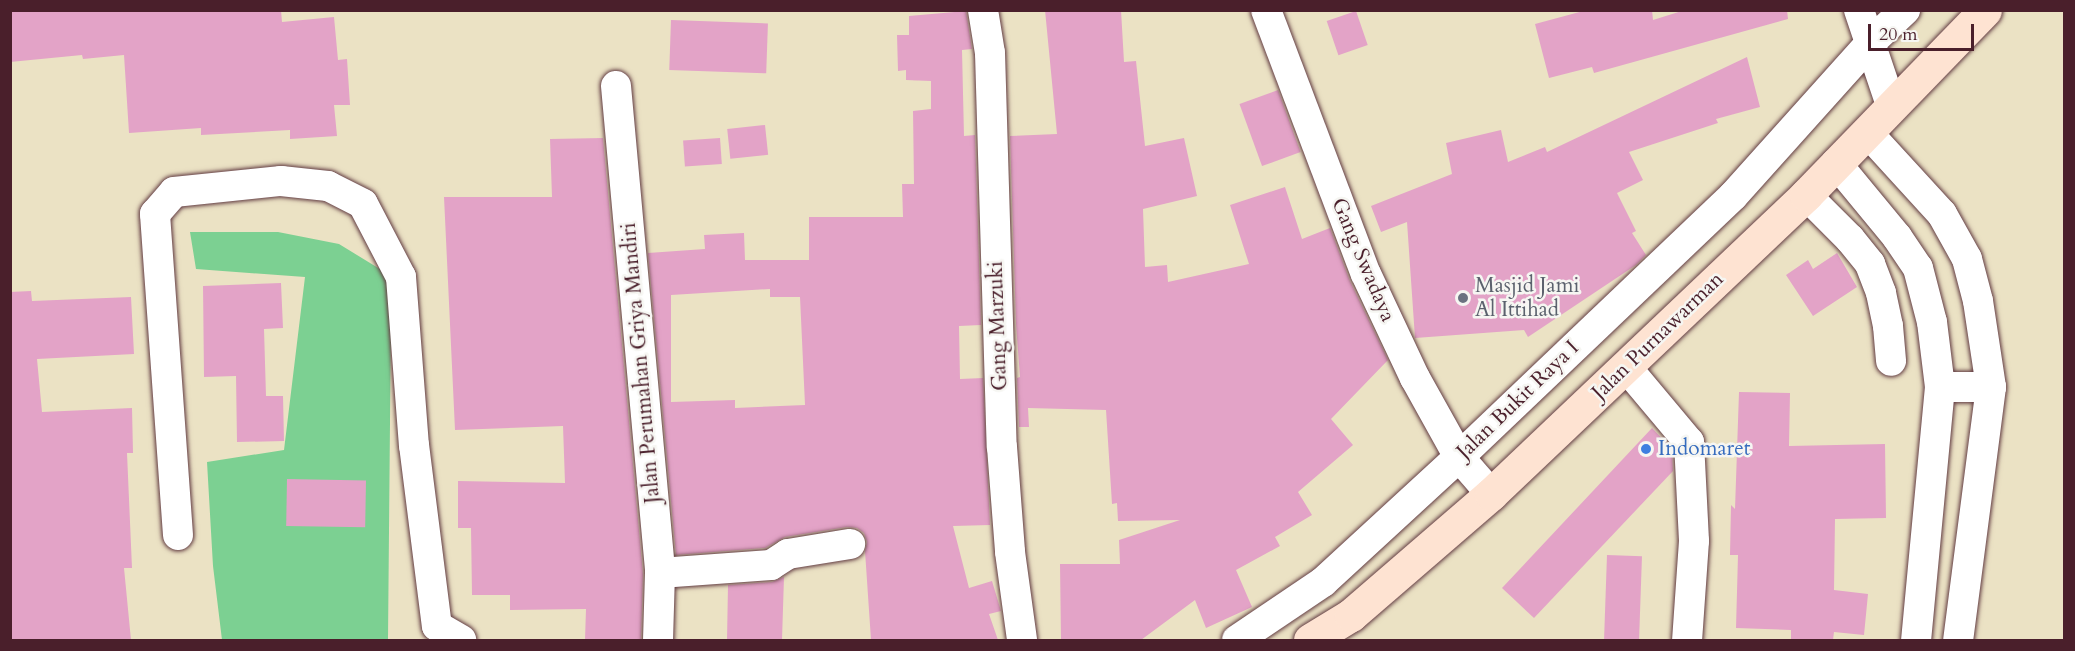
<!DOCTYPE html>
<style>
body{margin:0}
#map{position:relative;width:2075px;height:651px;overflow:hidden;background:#ebe2c4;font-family:Cardo,serif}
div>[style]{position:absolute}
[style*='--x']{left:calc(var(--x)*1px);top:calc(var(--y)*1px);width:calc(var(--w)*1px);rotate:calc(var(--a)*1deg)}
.green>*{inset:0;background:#7cd092}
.building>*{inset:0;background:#e3a3c7;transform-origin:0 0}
.roads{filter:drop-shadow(0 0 2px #623c42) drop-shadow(0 0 2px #623c42)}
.street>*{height:30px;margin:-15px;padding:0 15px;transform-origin:15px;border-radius:15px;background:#fff}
.secondary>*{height:33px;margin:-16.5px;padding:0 16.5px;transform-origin:16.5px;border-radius:16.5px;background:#fee3d2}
.dots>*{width:16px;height:16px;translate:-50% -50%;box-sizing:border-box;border:3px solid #f6f6f2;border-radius:50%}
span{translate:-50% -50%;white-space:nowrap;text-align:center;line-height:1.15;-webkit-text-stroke:5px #f6f6f2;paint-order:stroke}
.street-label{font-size:21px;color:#4a1f2b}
.worship-label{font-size:21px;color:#5b616d}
.left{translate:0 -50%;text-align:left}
.shop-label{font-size:21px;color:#366cbe}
.frame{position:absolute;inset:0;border:12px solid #4a1f2b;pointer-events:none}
.scale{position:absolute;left:1868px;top:24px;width:106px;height:27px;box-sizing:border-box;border:3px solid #4a1f2b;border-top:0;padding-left:8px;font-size:18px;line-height:21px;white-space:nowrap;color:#4a1f2b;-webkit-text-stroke:4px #f6f6f2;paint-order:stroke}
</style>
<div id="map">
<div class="green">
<div style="clip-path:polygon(190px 232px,278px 232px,339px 244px,388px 274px,391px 314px,388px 640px,222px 640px,213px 566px,207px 462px,284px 450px,305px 277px,196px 269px)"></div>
</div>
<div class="building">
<div style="clip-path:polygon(10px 10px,281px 10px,282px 22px,334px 17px,338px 60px,347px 59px,350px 105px,334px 105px,337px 136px,290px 139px,290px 130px,201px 135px,201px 128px,129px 133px,124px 55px,83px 59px,82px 55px,10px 62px)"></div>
<div style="clip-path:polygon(1045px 10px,1121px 10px,1124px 62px,1136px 61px,1145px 146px,1184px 138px,1197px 196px,1143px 209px,1145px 267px,1167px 265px,1168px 282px,1249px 264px,1230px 205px,1285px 187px,1302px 239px,1330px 228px,1350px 281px,1388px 360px,1331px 419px,1353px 445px,1298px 492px,1312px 515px,1275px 537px,1280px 546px,1236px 570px,1252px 607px,1206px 628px,1195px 600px,1141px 640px,1061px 640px,1060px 564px,1120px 564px,1119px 540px,1180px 520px,1118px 521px,1117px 503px,1112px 504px,1106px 410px,1028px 408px,1029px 427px,1019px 427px,1017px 378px,1020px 377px,1016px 324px,1010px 136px,1057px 134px)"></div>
<div style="clip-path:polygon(1587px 10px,1652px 10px,1653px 20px,1685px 10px,1787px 10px,1788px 19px,1594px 73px,1592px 67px,1549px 78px,1535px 24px)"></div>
<div style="clip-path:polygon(evenodd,966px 11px,972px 49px,962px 50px,964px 136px,975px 135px,981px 325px,959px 326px,960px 379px,983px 378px,990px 525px,953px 526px,969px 588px,992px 581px,1001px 611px,989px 614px,998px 640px,871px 640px,865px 551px,867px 542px,864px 533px,857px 528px,847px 527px,785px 537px,765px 548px,676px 555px,648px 253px,705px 249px,704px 235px,744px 233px,745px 260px,809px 260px,809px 217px,903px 217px,902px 184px,914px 184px,913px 111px,931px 109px,931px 81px,906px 80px,906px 70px,898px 71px,897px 35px,909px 35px,909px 16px,966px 11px,770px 289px,770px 297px,800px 297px,805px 405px,735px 408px,735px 400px,671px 402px,671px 295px,770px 289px)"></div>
<div style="left:1356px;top:11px;width:36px;height:31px;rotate:71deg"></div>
<div style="left:671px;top:20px;width:97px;height:50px;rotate:2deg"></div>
<div style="clip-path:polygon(1747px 57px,1760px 107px,1716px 119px,1718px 123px,1629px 152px,1643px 180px,1617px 193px,1636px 231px,1632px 233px,1646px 255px,1636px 265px,1528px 337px,1524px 330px,1415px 338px,1407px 222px,1381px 232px,1371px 206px,1452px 174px,1446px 143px,1501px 130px,1508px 162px,1545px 147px,1547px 152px)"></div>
<div style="left:1278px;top:90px;width:66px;height:41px;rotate:70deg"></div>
<div style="left:765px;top:125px;width:30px;height:38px;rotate:84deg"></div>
<div style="clip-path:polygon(603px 138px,643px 574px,641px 640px,585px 640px,586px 609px,510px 610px,510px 595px,472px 595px,471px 528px,458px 528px,458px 481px,565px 483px,563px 426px,455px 430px,444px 197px,552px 197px,550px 139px)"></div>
<div style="left:720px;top:138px;width:26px;height:37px;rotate:86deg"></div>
<div style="clip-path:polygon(1837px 253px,1857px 287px,1813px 316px,1786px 275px,1808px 260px,1813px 269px)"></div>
<div style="clip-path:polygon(281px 283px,283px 328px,264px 329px,266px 396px,283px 396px,284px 441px,237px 442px,236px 376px,204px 377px,203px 286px)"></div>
<div style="clip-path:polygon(31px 291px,32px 301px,131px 297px,134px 354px,37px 359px,42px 412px,132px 408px,133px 453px,127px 453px,132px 568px,124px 568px,131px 640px,10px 640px,10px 292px)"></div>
<div style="clip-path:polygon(1739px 392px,1790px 393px,1789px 446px,1885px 444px,1886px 518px,1835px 519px,1834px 590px,1868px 594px,1864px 635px,1834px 632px,1833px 640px,1791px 640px,1791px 630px,1736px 628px,1738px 555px,1730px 555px,1731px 505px,1735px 509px)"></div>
<div style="clip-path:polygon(1652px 428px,1672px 449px,1673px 471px,1534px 618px,1502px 588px)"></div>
<div style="left:287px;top:479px;width:79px;height:47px;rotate:1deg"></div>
<div style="left:1607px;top:555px;width:35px;height:85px;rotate:2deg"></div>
<div style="clip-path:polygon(784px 577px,782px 640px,727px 640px,728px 585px,772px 582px)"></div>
</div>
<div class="roads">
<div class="street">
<div style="--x:983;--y:10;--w:44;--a:80.8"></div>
<div style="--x:990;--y:53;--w:394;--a:88.3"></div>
<div style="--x:1002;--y:447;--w:105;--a:85.6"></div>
<div style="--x:1010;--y:552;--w:89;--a:82.2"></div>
<div style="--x:1266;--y:10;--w:282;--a:69.3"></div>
<div style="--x:1366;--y:274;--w:115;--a:64.8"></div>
<div style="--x:1415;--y:378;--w:90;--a:60.9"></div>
<div style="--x:1459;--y:457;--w:49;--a:49.1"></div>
<div style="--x:1859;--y:10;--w:100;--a:71.4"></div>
<div style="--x:616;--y:86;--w:489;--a:84.8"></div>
<div style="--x:660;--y:573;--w:67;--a:91.7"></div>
<div style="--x:1867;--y:132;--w:111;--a:47.6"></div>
<div style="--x:1942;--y:214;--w:51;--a:60.9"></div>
<div style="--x:1967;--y:259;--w:43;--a:75.3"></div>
<div style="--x:1978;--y:301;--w:87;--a:81.4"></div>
<div style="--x:1991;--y:387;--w:255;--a:97.4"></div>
<div style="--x:1836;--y:163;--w:96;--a:50.5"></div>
<div style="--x:1897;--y:237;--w:37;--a:56"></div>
<div style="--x:1918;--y:268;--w:56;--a:75.5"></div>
<div style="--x:1932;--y:322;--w:65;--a:83"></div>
<div style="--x:1940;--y:387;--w:254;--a:95.4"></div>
<div style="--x:1806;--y:195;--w:62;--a:45"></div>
<div style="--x:1850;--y:239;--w:32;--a:51"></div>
<div style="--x:1870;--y:264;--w:31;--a:69"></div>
<div style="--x:1881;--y:293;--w:34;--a:78"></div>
<div style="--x:1888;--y:326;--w:35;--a:85"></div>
<div style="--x:1626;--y:367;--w:98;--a:50"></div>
<div style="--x:1689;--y:442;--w:99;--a:87.1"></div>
<div style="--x:1694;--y:541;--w:99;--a:94"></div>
<div style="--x:1940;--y:387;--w:51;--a:0"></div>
<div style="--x:178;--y:535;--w:322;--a:-94.1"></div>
<div style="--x:155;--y:214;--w:29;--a:-49"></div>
<div style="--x:174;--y:192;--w:108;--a:-5.9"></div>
<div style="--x:281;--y:181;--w:47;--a:6.1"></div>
<div style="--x:328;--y:186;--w:39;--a:27"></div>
<div style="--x:363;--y:204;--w:82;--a:62.5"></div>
<div style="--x:401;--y:277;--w:169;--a:85.6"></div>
<div style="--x:414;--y:445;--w:182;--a:82.8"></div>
<div style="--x:437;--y:626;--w:28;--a:30"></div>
<div style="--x:660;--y:573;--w:111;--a:-4.1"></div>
<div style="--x:771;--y:565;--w:20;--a:-33"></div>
<div style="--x:788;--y:554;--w:63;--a:-9.2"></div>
<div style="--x:1237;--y:640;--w:104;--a:-34"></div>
<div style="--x:1323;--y:582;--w:185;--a:-42.6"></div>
<div style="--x:1459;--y:457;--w:378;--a:-43.6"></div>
<div style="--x:1733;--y:196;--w:207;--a:-48.1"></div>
<div style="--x:1871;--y:42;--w:47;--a:-43.3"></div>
</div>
<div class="secondary">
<div style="--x:1310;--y:640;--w:48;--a:-31.4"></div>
<div style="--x:1351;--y:615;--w:185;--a:-40.8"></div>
<div style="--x:1491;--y:494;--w:434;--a:-43.5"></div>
<div style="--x:1806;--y:195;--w:257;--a:-45.9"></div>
</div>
</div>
<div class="dots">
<div style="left:1463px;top:298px;background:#6b7280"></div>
<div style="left:1646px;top:449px;background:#3f7fe0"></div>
</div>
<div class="street-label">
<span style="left:1363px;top:260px;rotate:67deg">Gang Swadaya</span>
<span style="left:998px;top:326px;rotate:-92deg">Gang Marzuki</span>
<span style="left:1658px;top:336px;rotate:-44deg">Jalan Purnawarman</span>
<span style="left:641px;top:363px;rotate:-95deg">Jalan Perumahan Griya Mandiri</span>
<span style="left:1518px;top:400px;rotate:-44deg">Jalan Bukit Raya I</span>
</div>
<div class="worship-label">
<span class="left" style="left:1475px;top:298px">Masjid Jami<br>Al Ittihad</span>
</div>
<div class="shop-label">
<span class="left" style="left:1658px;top:449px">Indomaret</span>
</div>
<div class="frame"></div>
<div class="scale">20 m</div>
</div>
